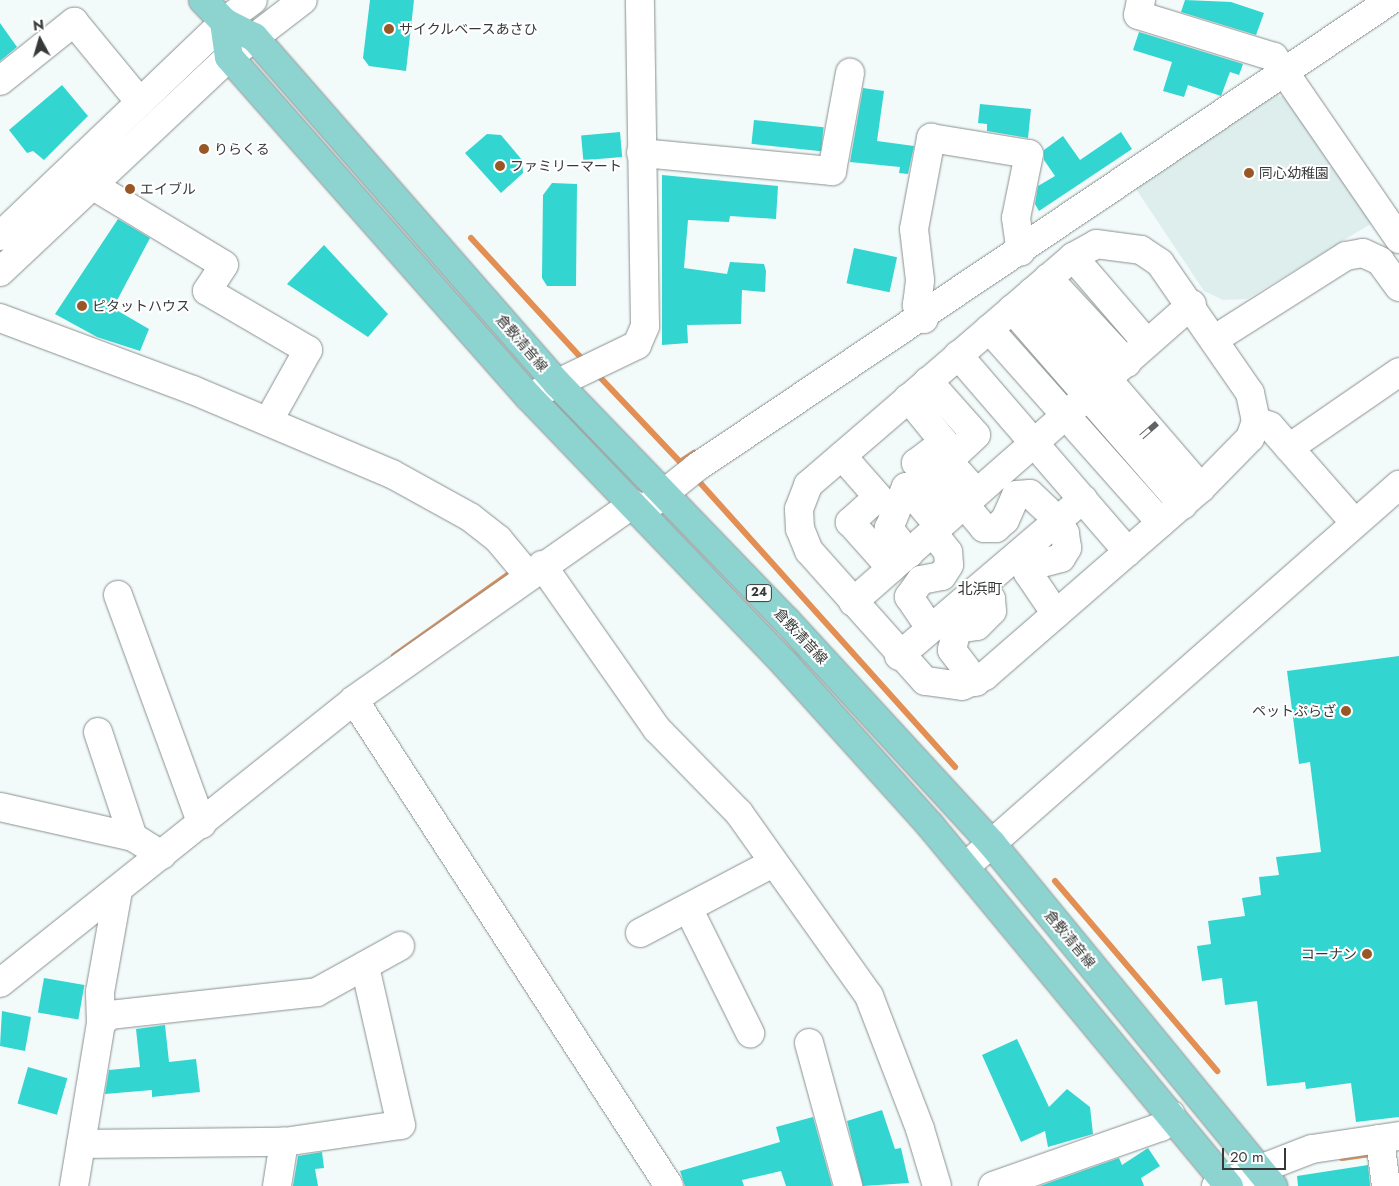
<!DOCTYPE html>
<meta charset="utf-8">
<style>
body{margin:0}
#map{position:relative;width:1399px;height:1186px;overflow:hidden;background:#f3fafa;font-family:Jost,"Noto Sans JP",sans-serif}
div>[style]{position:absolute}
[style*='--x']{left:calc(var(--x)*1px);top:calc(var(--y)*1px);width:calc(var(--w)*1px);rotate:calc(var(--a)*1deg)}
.built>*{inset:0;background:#deeeed}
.stream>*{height:6px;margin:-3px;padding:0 3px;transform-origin:3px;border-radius:3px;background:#e38f54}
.building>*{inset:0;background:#33d5d0;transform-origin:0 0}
.roads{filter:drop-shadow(0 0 1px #8a9090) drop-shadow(0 0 1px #8a9090)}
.minor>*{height:28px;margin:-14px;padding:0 14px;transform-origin:14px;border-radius:14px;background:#fff}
.major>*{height:28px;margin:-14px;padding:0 14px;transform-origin:14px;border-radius:14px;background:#8dd3d0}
.rail>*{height:5.5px;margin-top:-2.75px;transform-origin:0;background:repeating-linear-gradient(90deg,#fff 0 11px,#606363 0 22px);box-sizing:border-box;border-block:1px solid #606363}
.dots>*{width:14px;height:14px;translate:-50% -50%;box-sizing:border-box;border:2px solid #fff;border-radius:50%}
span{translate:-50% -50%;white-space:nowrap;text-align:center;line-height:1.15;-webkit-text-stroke:4px #fff;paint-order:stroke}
.shield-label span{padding:1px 4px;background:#fff;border:1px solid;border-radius:4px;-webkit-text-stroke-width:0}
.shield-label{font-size:12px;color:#373939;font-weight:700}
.poi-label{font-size:14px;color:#373939}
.left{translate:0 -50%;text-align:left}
.right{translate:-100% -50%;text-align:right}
.street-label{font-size:14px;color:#373939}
.neighbourhood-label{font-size:15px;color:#373939}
.north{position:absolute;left:15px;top:15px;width:50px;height:50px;-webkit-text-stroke:4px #fff;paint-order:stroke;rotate:354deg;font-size:14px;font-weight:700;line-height:20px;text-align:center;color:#373939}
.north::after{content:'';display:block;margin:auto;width:18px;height:22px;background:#373939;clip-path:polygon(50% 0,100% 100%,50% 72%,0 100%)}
.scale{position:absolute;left:1222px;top:1148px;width:64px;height:22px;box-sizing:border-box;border:2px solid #373939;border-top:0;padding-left:6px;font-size:15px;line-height:18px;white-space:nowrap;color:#373939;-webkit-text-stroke:4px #fff;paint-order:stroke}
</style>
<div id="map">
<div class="built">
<div style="clip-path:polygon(1275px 89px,1280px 97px,1287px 93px,1377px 220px,1247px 299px,1223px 300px,1204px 291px,1134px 186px)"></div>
</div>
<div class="stream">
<div style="--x:471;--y:238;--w:168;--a:47.4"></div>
<div style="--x:596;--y:373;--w:125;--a:46.6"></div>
<div style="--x:680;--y:462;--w:17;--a:-33"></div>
<div style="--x:694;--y:476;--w:391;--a:48.1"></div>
<div style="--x:394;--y:656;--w:150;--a:-35.5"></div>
<div style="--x:1055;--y:881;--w:250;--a:49.5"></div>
<div style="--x:1342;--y:1158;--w:34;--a:-8"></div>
</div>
<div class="building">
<div style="clip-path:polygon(370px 0,414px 0,406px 71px,369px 66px,363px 58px)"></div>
<div style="clip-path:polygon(1185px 0,1231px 2px,1264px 13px,1256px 35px,1181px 12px)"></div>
<div style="clip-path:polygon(0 23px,17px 47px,0 61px)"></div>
<div style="clip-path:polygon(1139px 32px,1243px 64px,1239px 75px,1230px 72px,1221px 96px,1188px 85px,1184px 97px,1163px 91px,1172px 62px,1133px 50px)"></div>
<div style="clip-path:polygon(62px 85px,88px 116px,44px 160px,33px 151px,27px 153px,9px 130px)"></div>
<div style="clip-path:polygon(863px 88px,884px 91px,877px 141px,914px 146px,908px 174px,899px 173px,900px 167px,850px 162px)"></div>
<div style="clip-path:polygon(980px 104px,1031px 109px,1028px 138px,987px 131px,987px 124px,978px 123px)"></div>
<div style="left:754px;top:120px;width:70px;height:24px;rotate:6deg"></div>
<div style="left:620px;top:132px;width:25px;height:39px;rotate:85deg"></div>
<div style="clip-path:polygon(1121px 132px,1132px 149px,1039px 211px,1035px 204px,1038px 186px,1055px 176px,1044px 160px,1044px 150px,1063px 136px,1080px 160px)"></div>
<div style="clip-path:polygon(487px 134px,501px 135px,522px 160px,523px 173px,501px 193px,465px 153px)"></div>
<div style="clip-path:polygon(662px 175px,778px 186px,776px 219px,730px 216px,729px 222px,688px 220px,684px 268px,727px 274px,730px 262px,764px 264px,766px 271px,765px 292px,742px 290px,741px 324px,687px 325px,688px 343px,662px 345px)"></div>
<div style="clip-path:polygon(552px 183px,577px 184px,576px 286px,547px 286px,542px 278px,543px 195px)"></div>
<div style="clip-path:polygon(118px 219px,150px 238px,113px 308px,149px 329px,140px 351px,97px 337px,55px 314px)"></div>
<div style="clip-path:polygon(324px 245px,388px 314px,368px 337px,287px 284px)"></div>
<div style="left:854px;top:248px;width:44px;height:36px;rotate:12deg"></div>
<div style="clip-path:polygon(1399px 656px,1399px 1117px,1356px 1122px,1351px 1083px,1306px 1089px,1305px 1082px,1267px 1086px,1257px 1001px,1225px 1005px,1222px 978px,1202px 981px,1197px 946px,1211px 944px,1208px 921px,1245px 916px,1242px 898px,1261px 895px,1259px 877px,1279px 875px,1276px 857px,1321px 852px,1310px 762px,1299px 764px,1287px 671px)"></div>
<div style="left:44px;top:978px;width:41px;height:35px;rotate:10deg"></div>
<div style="clip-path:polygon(2px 1011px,31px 1017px,25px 1051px,0 1046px)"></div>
<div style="clip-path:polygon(165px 1025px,169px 1062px,196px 1059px,200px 1092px,152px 1097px,152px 1090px,105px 1094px,109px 1070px,140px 1067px,136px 1029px)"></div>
<div style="clip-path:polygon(1017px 1039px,1049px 1107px,1067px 1089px,1090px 1107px,1093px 1134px,1048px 1147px,1045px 1131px,1021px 1142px,982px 1055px)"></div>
<div style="left:28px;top:1067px;width:41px;height:38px;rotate:16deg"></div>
<div style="clip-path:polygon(882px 1110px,895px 1149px,901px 1148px,909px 1183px,863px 1186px,847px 1121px)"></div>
<div style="clip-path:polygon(813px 1117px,832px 1186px,786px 1186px,781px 1171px,742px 1180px,744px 1186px,685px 1186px,680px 1171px,780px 1142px,776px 1127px)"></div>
<div style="clip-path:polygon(1148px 1148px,1160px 1166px,1141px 1178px,1144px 1186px,1040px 1186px,1119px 1158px,1122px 1165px)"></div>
<div style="clip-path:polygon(322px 1152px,324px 1168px,315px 1169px,318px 1186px,293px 1186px,298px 1156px)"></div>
<div style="clip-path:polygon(1368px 1165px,1370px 1186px,1298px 1186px,1297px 1176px)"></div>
</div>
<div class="roads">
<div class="minor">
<div style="--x:1141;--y:0;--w:15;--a:101"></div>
<div style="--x:1138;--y:15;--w:142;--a:17.2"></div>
<div style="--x:1274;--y:57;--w:221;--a:55.5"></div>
<div style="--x:0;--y:81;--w:95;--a:-38.6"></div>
<div style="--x:74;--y:22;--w:104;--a:50.5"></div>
<div style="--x:641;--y:153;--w:192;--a:5.4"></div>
<div style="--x:832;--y:171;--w:100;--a:-79.6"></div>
<div style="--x:92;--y:185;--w:154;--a:31.2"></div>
<div style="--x:224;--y:265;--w:31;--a:123"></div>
<div style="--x:207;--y:291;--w:117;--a:30.3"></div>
<div style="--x:308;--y:350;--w:80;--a:119.1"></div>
<div style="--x:0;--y:236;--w:310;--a:-43.7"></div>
<div style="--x:224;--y:22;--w:36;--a:-37"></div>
<div style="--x:1096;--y:244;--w:45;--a:7.6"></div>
<div style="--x:1141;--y:250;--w:23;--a:34"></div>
<div style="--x:1160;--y:263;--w:158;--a:55.3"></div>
<div style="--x:1250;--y:393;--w:29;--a:78"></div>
<div style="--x:1256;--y:421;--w:18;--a:109"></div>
<div style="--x:1250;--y:438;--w:70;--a:134.4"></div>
<div style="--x:1201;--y:488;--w:286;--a:139"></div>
<div style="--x:985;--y:676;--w:25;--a:157"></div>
<div style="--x:962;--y:686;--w:37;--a:-172"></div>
<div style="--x:925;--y:681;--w:174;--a:-131.7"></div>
<div style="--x:809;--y:551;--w:24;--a:-112"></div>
<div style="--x:800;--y:529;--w:20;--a:-93"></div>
<div style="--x:799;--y:509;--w:26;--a:-69"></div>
<div style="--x:808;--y:485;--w:350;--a:-40.7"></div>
<div style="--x:1073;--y:257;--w:26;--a:-29"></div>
<div style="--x:1073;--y:257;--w:113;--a:49.3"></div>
<div style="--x:0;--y:272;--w:314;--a:-43.2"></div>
<div style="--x:229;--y:57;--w:93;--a:-37.6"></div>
<div style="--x:1048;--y:278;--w:116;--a:47.1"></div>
<div style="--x:1032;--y:292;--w:259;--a:49.2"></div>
<div style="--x:1012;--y:309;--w:260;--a:48.9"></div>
<div style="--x:0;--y:318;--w:206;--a:20.5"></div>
<div style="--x:193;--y:390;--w:216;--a:22.9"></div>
<div style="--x:392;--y:474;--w:89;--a:28.9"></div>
<div style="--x:470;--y:517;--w:36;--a:38"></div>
<div style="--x:498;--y:539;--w:47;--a:50.2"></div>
<div style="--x:924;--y:319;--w:16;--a:-117"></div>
<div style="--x:917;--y:305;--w:25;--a:-83"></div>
<div style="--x:920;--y:280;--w:51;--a:-96.7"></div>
<div style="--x:914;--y:229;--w:93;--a:-79.4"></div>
<div style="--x:931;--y:138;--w:99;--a:9.3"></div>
<div style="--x:1029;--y:154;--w:65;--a:101.5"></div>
<div style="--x:1016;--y:218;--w:34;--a:82"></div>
<div style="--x:989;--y:329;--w:259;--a:48.4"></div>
<div style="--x:1215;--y:339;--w:155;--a:-32.4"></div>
<div style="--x:1346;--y:256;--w:17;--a:-10"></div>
<div style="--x:1363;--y:253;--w:19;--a:25"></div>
<div style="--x:1380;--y:261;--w:32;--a:54"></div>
<div style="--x:958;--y:355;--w:260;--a:49.2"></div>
<div style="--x:928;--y:381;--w:72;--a:48.4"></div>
<div style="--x:976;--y:435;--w:38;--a:137"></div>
<div style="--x:948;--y:461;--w:43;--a:47.8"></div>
<div style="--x:529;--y:397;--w:120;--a:-25.7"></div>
<div style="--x:637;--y:345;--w:21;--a:-67"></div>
<div style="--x:645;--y:326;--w:326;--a:-90.9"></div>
<div style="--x:908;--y:398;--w:57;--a:50.7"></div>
<div style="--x:944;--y:442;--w:35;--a:143"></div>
<div style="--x:916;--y:463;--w:63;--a:48.2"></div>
<div style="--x:1256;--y:421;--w:15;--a:20"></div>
<div style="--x:1270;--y:426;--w:129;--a:48.8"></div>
<div style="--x:1289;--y:448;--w:134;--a:-34.6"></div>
<div style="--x:842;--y:456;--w:55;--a:48.7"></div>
<div style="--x:878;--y:497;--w:38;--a:138"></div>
<div style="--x:850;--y:522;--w:62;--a:48.3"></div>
<div style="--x:964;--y:504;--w:31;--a:50"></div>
<div style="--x:984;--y:528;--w:12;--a:0"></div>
<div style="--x:996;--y:528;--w:12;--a:-42"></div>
<div style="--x:1005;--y:520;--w:27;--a:-66"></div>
<div style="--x:1016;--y:495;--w:14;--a:-4"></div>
<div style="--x:1030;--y:494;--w:23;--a:43"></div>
<div style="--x:641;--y:512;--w:72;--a:-38.8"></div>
<div style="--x:697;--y:467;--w:836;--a:-33.94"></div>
<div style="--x:909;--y:554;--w:33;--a:-128"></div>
<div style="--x:889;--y:528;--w:44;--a:-67.5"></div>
<div style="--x:906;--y:487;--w:51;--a:49.8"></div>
<div style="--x:542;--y:565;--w:200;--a:55"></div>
<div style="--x:657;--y:729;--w:117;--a:45.7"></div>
<div style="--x:739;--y:813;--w:224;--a:54.6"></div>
<div style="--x:869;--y:996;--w:142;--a:69"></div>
<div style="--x:920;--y:1129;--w:59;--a:73.4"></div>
<div style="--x:118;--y:595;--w:244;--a:69.9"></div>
<div style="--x:853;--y:602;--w:451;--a:-41.3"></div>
<div style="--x:1056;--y:614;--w:50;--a:-124.3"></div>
<div style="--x:1028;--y:573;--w:8;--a:-67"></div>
<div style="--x:1031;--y:566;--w:31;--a:-15"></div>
<div style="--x:1061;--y:558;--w:12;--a:-59"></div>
<div style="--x:1067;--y:548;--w:15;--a:-98"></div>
<div style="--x:1065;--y:533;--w:14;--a:-124"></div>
<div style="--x:924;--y:619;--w:27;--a:-124"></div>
<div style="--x:909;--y:597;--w:21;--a:-55"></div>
<div style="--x:921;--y:580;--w:21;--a:-11"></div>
<div style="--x:942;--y:576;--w:13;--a:-58"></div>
<div style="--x:949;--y:565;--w:13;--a:-94"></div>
<div style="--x:948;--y:552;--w:24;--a:-128"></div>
<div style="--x:899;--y:656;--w:242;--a:-40.5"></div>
<div style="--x:976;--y:682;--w:40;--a:-127"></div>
<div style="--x:952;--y:650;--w:22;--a:-77"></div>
<div style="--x:957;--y:629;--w:20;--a:-9"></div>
<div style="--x:977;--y:626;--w:21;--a:-45"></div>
<div style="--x:992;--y:611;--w:12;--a:-95"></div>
<div style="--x:991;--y:599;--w:16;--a:-130"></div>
<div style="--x:354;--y:700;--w:579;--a:57.05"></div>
<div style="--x:98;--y:732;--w:111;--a:71.6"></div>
<div style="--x:0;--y:807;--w:136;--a:12.7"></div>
<div style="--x:133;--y:837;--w:34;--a:32"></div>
<div style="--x:966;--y:866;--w:577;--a:-41.34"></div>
<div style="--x:688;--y:908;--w:140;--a:63.6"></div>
<div style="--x:640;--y:933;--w:150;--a:-27.8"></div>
<div style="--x:0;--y:983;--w:453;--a:-38.6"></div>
<div style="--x:354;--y:700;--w:341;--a:-35.1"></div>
<div style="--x:101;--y:1023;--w:31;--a:-92"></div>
<div style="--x:100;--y:992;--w:103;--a:-79.9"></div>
<div style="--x:809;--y:1043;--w:148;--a:74.7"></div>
<div style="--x:1380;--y:1139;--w:47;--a:82.7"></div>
<div style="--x:81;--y:1144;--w:203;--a:-0.6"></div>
<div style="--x:284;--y:1142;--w:118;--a:-8.3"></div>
<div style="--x:401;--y:1125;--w:163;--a:-102.8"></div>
<div style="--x:74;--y:1186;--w:165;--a:-80.6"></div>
<div style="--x:101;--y:1023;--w:12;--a:-42"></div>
<div style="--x:110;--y:1015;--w:208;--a:-6.3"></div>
<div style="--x:317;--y:992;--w:95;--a:-29"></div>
<div style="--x:277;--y:1186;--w:45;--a:-81"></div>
<div style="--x:993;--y:1186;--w:178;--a:-19.4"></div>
<div style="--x:1161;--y:1127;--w:16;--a:-52"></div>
<div style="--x:1216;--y:1186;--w:103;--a:-21.1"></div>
<div style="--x:1312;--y:1149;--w:88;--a:-8.5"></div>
</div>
<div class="major">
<div style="--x:203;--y:0;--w:30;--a:46"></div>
<div style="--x:224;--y:22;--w:34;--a:27"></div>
<div style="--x:254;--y:37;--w:460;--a:48.8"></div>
<div style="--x:557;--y:383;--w:331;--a:46"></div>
<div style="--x:787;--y:621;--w:303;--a:47.4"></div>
<div style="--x:992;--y:844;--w:443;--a:50.6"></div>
<div style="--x:224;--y:22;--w:35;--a:82"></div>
<div style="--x:229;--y:57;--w:453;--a:48.6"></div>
<div style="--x:529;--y:397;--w:370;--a:46.2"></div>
<div style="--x:785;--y:664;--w:217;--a:48"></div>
<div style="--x:930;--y:825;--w:469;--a:50.4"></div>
</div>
</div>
<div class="rail">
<div style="--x:1141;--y:437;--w:21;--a:-41"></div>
</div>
<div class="dots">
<div style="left:389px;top:29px;background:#995726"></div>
<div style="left:204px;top:149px;background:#995726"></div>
<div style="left:500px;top:166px;background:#995726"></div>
<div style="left:1249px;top:173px;background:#995726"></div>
<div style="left:130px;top:189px;background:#995726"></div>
<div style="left:82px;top:306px;background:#995726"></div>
<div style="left:1346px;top:711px;background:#995726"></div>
<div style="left:1367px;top:954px;background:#995726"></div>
</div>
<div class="shield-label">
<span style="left:759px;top:593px">24</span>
</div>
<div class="poi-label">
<span class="left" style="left:399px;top:29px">サイクルベースあさひ</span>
<span class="left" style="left:214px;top:149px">りらくる</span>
<span class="left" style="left:510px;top:166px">ファミリーマート</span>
<span class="left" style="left:1259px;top:173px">同心幼稚園</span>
<span class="left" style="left:140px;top:189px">エイブル</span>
<span class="left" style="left:92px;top:306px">ピタットハウス</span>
<span class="right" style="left:1336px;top:711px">ペットぷらざ</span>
<span class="right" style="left:1357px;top:954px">コーナン</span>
</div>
<div class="street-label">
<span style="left:522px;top:343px;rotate:49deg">倉敷清音線</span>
<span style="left:801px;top:636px;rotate:47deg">倉敷清音線</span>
<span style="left:1070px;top:939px;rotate:50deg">倉敷清音線</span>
</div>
<div class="neighbourhood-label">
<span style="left:980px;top:590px">北浜町</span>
</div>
<div class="north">N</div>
<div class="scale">20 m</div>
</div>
